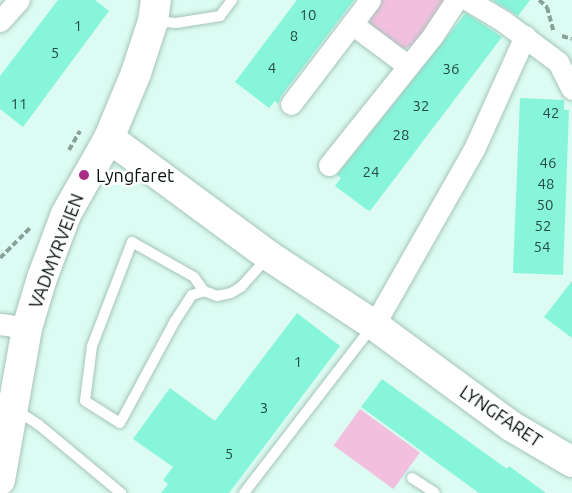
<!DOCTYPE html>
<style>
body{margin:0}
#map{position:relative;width:572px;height:493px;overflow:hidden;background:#dcfbf2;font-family:Ubuntu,sans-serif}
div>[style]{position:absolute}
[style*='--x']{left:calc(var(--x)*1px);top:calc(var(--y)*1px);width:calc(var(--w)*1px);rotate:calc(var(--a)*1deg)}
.green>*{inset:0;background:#f2c0de;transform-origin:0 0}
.building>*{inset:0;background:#87f5da}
.path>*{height:4px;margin-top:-2px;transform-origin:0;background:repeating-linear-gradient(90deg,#89a099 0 6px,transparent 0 9px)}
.roads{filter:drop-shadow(0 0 2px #a5c4bb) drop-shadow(0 0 2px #a5c4bb)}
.lane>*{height:10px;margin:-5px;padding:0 5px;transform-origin:5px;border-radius:5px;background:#fff}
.street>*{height:21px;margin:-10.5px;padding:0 10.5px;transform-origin:10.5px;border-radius:10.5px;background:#fff}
.secondary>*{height:30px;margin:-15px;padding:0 15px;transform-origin:15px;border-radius:15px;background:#fff}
.dots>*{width:16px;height:16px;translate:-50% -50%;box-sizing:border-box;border:3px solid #fff;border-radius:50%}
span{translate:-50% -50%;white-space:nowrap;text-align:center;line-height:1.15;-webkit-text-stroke:5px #fff;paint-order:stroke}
.number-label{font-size:15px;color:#264a41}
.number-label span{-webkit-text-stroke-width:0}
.poi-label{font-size:18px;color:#06110e}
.left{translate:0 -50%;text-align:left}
.street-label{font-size:18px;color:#06110e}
</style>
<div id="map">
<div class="green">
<div style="clip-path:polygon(377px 0,447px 0,414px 45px,402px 49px,370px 28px,370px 13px)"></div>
<div style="left:360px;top:409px;width:74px;height:45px;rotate:36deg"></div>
</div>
<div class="building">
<div style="clip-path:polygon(58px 0,95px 0,109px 11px,23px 127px,0 109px,0 76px)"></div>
<div style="clip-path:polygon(297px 0,354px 0,281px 96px,278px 104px,275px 101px,269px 108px,235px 82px)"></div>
<div style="clip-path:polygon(493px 0,530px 0,518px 16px)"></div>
<div style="clip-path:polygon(466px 13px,502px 37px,370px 211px,366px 209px,335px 186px,341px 178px,337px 175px)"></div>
<div style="clip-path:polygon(520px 98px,564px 100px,564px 110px,569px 110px,563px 275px,513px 273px)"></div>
<div style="clip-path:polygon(572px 281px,572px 338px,544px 317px)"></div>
<div style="clip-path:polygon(297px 313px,340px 346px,229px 493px,161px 493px,168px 484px,163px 480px,173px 467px,133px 439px,170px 388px,215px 421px)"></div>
<div style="clip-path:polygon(382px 379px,507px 469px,509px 466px,546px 493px,479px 493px,361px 407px)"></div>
</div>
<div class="path">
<div style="--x:539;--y:0;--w:11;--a:41"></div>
<div style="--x:547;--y:7;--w:24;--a:75"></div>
<div style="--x:562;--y:36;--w:10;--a:17"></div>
<div style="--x:69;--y:150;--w:22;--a:-60"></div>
<div style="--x:0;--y:258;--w:44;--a:-45"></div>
</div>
<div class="roads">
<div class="lane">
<div style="--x:154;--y:21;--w:22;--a:5"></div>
<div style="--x:176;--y:23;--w:45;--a:-9"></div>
<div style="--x:220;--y:16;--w:20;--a:-53"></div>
<div style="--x:204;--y:291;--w:17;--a:-126"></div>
<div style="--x:194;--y:277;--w:71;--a:-150.6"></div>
<div style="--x:132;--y:242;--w:111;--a:111"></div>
<div style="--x:92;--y:346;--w:55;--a:97.3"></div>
<div style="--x:85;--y:401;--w:41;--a:32.2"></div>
<div style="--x:120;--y:423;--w:116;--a:-61.7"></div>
<div style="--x:175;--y:321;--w:31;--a:-57"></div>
<div style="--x:192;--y:295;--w:13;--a:-18"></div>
<div style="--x:204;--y:291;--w:14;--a:21"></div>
<div style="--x:217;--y:296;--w:14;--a:-12"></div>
<div style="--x:231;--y:293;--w:12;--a:-31"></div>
<div style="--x:241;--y:287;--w:39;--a:-48"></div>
<div style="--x:16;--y:410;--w:27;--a:33"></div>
<div style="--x:39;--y:425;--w:107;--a:39.7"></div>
<div style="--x:412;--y:478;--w:27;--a:33"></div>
<div style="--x:244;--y:493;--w:210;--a:-52.4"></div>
</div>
<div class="street">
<div style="--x:370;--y:0;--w:30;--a:127"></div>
<div style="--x:352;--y:24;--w:69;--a:36.7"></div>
<div style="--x:468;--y:0;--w:41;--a:31"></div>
<div style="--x:503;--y:21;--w:69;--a:36.7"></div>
<div style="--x:558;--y:62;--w:30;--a:63"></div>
<div style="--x:0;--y:21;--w:28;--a:-48"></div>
<div style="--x:291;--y:104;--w:101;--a:-52.7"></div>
<div style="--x:329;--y:165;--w:166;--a:-51.3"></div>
<div style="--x:433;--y:35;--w:42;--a:-56.7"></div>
<div style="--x:0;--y:324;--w:27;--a:8"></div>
<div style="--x:374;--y:325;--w:202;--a:-60.4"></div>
<div style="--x:474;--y:149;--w:124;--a:-65.7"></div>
</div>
<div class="secondary">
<div style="--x:109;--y:138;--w:199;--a:36.4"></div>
<div style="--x:269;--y:256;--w:126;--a:33.3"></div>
<div style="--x:374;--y:325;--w:170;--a:36.4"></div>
<div style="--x:511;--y:426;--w:71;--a:30.5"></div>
<div style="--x:0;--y:480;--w:154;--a:-79.9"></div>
<div style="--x:27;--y:328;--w:52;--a:-73.3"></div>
<div style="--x:42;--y:278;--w:68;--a:-69.4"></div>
<div style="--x:66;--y:214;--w:87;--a:-60.5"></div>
<div style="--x:109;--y:138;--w:70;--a:-67.4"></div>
<div style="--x:136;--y:73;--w:55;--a:-71.9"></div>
<div style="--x:153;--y:21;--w:21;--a:-82"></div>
</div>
</div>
<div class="dots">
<div style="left:84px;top:175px;background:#a72e84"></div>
</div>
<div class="number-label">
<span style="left:308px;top:15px">10</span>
<span style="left:78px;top:26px">1</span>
<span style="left:294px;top:36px">8</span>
<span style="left:55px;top:53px">5</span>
<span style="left:272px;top:68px">4</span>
<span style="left:451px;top:69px">36</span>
<span style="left:19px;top:104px">11</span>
<span style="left:421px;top:106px">32</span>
<span style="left:551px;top:113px">42</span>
<span style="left:401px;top:135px">28</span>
<span style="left:548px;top:163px">46</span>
<span style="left:371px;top:172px">24</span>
<span style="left:546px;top:184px">48</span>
<span style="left:545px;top:205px">50</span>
<span style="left:543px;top:226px">52</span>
<span style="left:542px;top:247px">54</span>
<span style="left:298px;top:362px">1</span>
<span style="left:264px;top:408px">3</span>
<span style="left:229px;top:454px">5</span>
</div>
<div class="poi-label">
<span class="left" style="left:96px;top:175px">Lyngfaret</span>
</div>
<div class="street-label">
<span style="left:56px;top:251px;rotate:-69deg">VADMYRVEIEN</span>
<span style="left:501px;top:416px;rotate:34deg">LYNGFARET</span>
</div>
</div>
